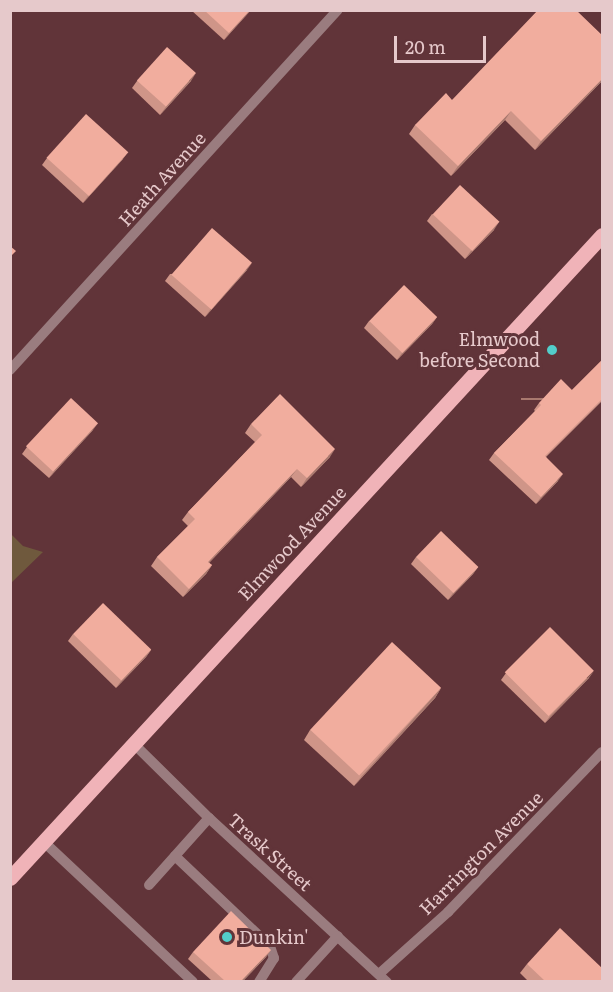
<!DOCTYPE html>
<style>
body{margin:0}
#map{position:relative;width:613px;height:992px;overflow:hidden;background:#613439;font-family:Literata,serif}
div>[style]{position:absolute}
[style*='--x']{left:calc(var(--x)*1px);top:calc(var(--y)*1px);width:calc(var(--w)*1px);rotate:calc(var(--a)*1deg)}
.green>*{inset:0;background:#6f593d}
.minor>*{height:10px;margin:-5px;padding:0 5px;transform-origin:5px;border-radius:5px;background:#9a7c7f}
.major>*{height:15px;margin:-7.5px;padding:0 7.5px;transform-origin:7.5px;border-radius:7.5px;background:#f0b3b8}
.wall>*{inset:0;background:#cf9588}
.shaded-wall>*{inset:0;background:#a9796f;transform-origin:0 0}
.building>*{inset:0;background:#f1ad9e;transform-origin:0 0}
.dots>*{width:16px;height:16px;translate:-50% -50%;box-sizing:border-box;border:3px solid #613439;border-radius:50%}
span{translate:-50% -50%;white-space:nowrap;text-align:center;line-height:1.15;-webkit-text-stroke:6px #613439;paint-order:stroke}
.street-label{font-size:18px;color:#e6c9cb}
.poi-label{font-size:18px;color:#e6c9cb}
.right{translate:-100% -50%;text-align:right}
.left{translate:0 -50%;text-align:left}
.frame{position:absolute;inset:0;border:12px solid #e6c9cb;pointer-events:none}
.scale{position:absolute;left:394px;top:36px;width:92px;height:27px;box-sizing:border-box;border:3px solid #e6c9cb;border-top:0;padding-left:8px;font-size:18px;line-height:21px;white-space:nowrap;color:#e6c9cb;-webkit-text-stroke:4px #613439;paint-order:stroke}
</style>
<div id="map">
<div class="green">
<div style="clip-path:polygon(11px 534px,23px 546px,43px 552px,11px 583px)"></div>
</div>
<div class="minor">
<div style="--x:10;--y:370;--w:487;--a:-47.7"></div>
<div style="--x:134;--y:744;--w:105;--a:44.6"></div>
<div style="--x:209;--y:818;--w:242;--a:42.7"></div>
<div style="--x:44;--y:842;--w:204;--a:43.2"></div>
<div style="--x:175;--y:856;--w:131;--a:43.5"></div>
<div style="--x:270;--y:946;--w:13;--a:72"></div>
<div style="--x:274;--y:958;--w:28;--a:122"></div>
<div style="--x:149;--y:885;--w:90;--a:-48.2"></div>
<div style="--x:379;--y:974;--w:93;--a:-41.9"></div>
<div style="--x:448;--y:912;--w:222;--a:-46.1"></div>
<div style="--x:296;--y:982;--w:62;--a:-47.6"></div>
</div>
<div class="major">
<div style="--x:10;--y:878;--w:874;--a:-47.36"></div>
</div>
<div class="wall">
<div style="clip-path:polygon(191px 10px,251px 10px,224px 40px)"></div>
<div style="clip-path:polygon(603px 36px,603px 80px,535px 150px,505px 120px,451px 176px,409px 134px,415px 125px,452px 100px)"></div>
<div style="clip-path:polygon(137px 81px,191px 81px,160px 115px,132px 88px)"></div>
<div style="clip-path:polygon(47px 158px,123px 159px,83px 203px,42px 165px)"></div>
<div style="clip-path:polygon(432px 214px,494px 230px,465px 259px,427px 221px)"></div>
<div style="clip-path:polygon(247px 270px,205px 317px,165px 281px,170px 274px)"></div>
<div style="clip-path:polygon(437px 317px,432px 324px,397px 360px,364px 328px,369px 321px)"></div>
<div style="clip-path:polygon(603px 359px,603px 400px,546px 457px,558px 481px,536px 504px,489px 460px,494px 453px,535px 411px,534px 410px,539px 403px,572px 390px)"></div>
<div style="clip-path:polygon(251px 424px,330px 457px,301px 487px,291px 477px,209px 563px,212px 565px,206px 574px,183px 597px,151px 566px,157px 557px,188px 526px,182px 520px,188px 512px,255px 442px,245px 433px)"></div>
<div style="clip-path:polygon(93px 430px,49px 478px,22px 454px,27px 447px)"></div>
<div style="clip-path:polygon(416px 557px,478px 567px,473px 574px,448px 600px,411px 564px)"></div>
<div style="clip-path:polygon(73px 634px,151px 650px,146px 657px,116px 688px,68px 641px)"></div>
<div style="clip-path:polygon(506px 673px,589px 678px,545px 723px,501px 680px)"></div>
<div style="clip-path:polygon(441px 688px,435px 698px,354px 786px,304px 740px,310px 730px)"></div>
<div style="clip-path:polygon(271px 950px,266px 957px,243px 981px,212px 981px,188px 959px,193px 952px)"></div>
<div style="clip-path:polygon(527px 964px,603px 981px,528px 981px,520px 973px)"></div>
</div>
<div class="shaded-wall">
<div style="clip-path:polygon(250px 10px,251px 10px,224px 40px,229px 33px)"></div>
<div style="clip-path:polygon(196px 73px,191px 81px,160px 115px,165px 108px)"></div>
<div style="clip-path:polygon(603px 78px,603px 80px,535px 150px,541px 141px)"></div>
<div style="clip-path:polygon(511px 111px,505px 120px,451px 176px,458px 166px)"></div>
<div style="clip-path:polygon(128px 152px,123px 159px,83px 203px,88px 196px)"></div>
<div style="clip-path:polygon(499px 222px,494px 230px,465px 259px,470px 252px)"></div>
<div style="clip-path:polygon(252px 263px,247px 270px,205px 317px,210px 310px)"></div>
<div style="clip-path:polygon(437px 317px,432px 324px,397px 360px,402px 353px)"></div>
<div style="left:603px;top:398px;width:2px;height:82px;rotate:90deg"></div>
<div style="clip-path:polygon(98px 423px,93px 430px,49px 478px,54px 471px)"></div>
<div style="clip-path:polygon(335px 449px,330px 457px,301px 487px,307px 478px)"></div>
<div style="clip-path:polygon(297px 469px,291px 477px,202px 570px,208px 562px)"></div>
<div style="clip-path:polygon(563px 474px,558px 481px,536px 504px,541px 497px)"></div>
<div style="clip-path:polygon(212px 565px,206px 574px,183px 597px,189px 589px)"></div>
<div style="clip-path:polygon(478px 567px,473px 574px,448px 600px,453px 593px)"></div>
<div style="clip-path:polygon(151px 650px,146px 657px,116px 688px,121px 681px)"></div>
<div style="clip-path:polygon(594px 671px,589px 678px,545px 723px,550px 716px)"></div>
<div style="clip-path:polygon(441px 688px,435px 698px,354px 786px,361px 777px)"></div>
<div style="clip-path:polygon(271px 950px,266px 957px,243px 981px,241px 981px)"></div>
</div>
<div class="building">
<div style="clip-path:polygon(204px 10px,250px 10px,229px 33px)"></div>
<div style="clip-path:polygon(538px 10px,576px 10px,603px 36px,603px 78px,541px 141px,511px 111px,458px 166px,415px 125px,446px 93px,452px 100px)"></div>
<div style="left:167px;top:47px;width:39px;height:45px;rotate:42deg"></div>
<div style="left:86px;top:114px;width:57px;height:59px;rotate:42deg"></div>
<div style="left:460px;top:185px;width:54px;height:40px;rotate:43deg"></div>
<div style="left:212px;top:228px;width:53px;height:62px;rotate:41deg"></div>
<div style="clip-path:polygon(10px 246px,16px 251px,10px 257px)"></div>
<div style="left:404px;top:285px;width:46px;height:50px;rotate:44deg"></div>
<div style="clip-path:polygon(603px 359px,603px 398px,545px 456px,563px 474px,541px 497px,494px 453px,541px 405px,539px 403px,561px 379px,572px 390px)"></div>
<div style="clip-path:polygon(280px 394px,335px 449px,307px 478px,297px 469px,208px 562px,212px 565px,189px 589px,157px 557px,195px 519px,188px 512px,262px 435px,251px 424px)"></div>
<div style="left:71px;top:398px;width:37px;height:66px;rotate:43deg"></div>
<div style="left:441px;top:531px;width:52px;height:36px;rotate:44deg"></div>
<div style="left:103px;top:603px;width:67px;height:43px;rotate:44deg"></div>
<div style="left:550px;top:627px;width:62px;height:64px;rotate:45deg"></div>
<div style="left:392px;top:642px;width:67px;height:120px;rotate:43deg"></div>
<div style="clip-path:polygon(231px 911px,271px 950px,241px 981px,225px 981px,193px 952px)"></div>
<div style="clip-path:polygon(560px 928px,603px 969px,603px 981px,545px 981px,527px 964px)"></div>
</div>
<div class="dots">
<div style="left:552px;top:350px;background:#53cdca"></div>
<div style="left:227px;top:937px;background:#53cdca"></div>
</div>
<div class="street-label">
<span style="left:162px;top:179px;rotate:-48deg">Heath Avenue</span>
<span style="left:292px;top:543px;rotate:-47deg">Elmwood Avenue</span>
<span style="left:270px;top:852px;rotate:42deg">Trask Street</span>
<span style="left:481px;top:853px;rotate:-45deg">Harrington Avenue</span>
</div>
<div class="poi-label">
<span class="right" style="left:540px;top:350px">Elmwood<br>before Second</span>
<span class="left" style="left:239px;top:937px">Dunkin'</span>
</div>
<div class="frame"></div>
<div class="scale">20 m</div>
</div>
